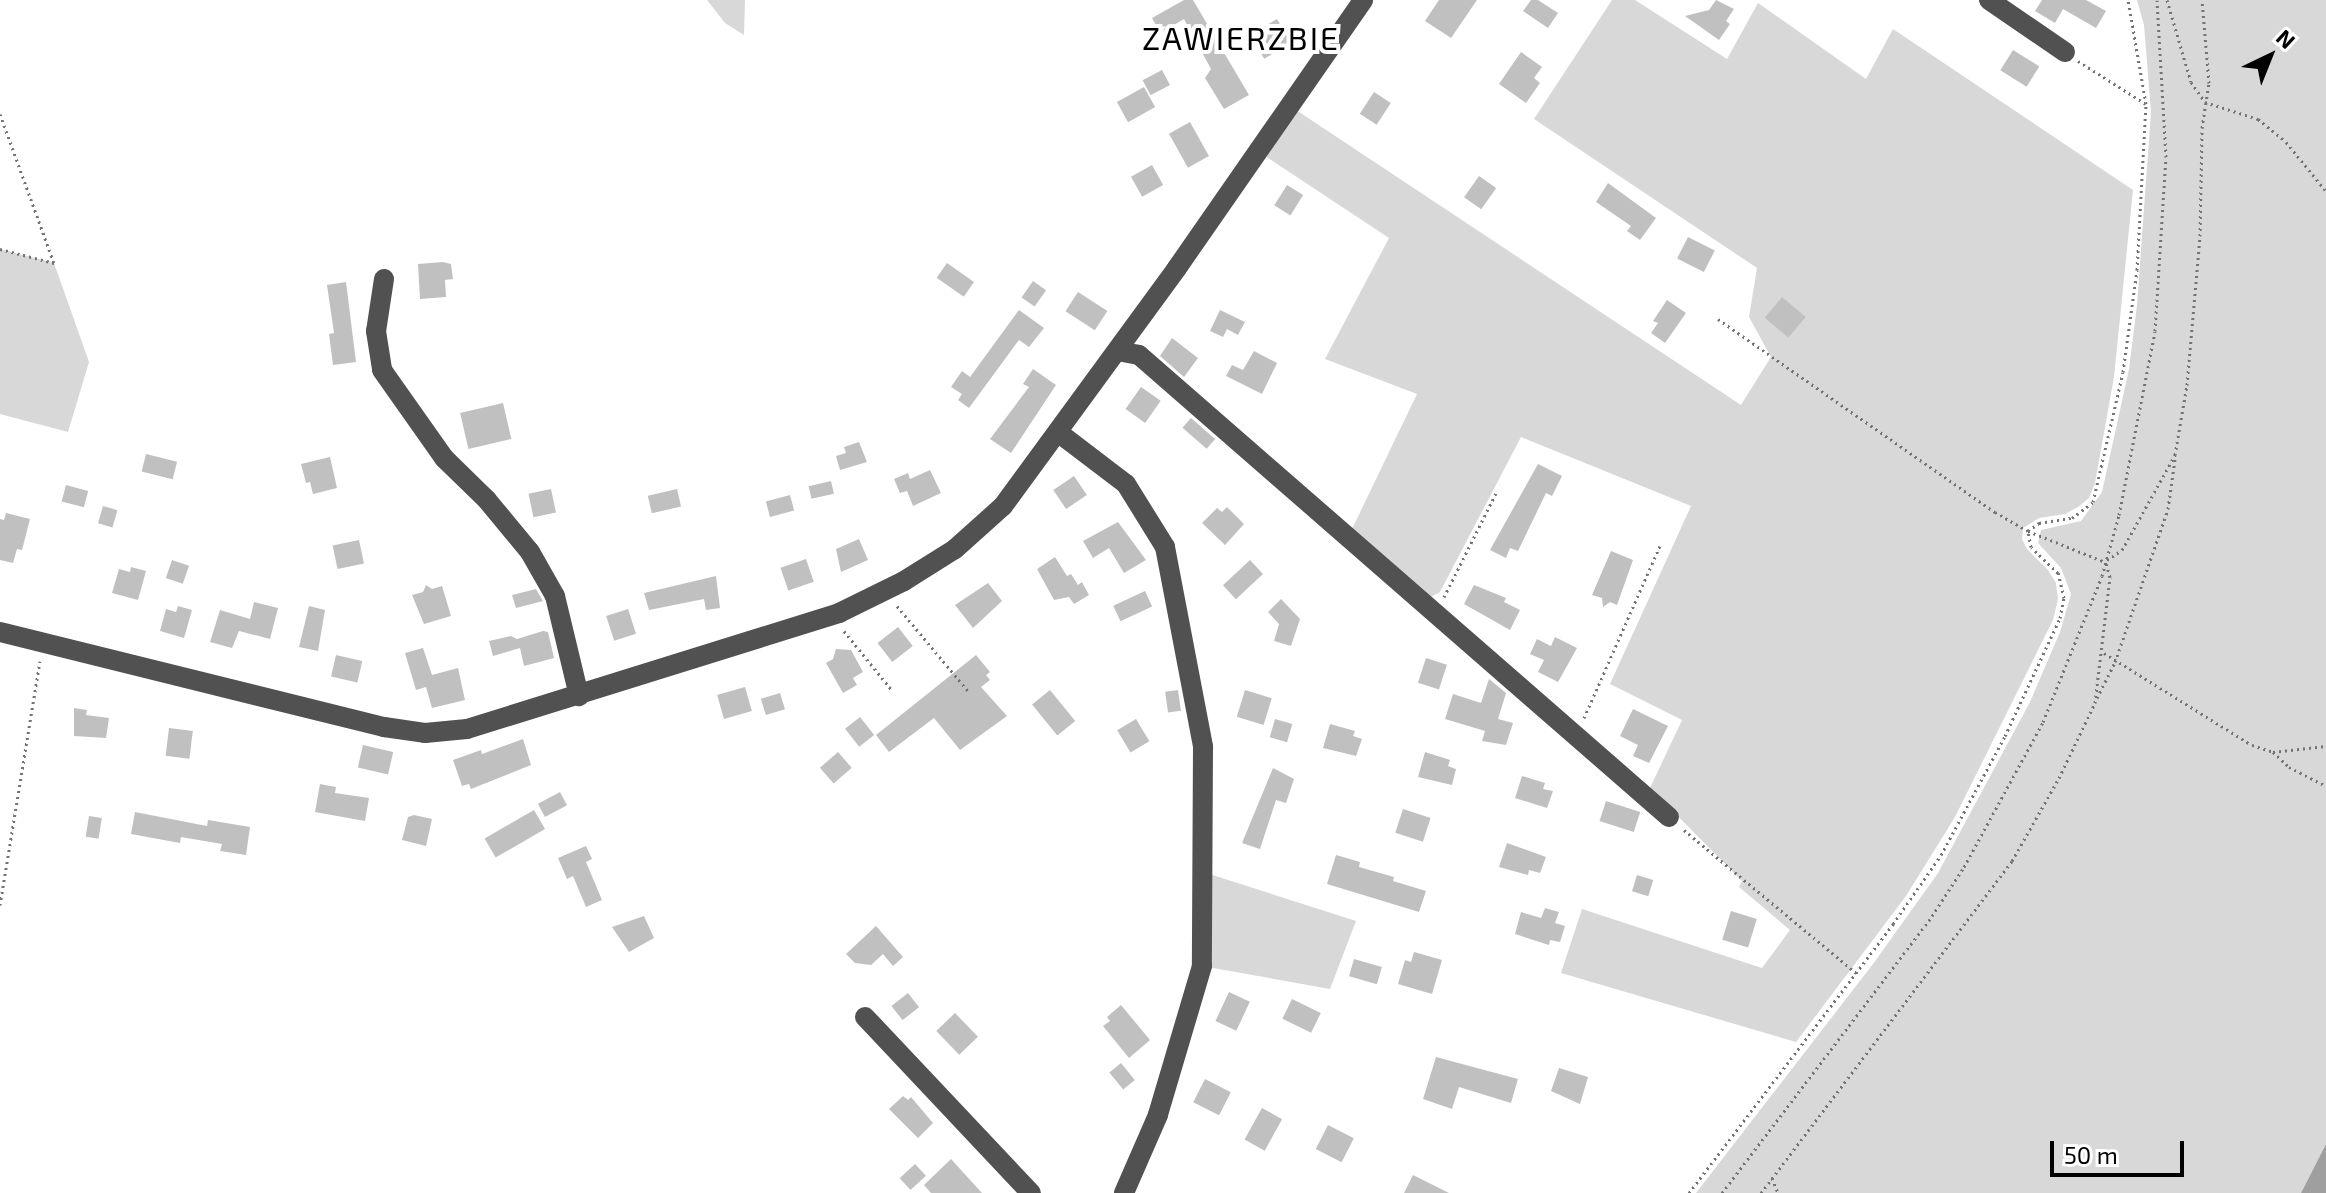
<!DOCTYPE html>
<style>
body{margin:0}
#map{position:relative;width:2326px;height:1193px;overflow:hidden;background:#fff;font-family:"Exo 2",sans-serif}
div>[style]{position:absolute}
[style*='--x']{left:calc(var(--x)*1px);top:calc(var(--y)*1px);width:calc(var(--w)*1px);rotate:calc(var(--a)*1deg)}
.green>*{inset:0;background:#d8d8d8}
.water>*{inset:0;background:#9f9f9f}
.building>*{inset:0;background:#c0c0c0;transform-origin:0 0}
.path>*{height:3px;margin-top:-1.5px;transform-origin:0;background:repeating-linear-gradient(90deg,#737373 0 2px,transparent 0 6px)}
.minor>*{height:20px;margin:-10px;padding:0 10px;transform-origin:10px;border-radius:10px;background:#515151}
span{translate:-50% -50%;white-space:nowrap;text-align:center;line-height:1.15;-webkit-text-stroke:8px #fff;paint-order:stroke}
.neighbourhood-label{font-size:32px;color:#000;letter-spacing:2px}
.north{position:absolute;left:2230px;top:16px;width:80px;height:80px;-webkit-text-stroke:6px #fff;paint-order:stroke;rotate:43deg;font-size:22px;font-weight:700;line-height:32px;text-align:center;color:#000}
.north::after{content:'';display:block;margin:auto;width:28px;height:36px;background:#000;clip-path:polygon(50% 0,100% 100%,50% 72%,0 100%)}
.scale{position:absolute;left:2050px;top:1141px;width:134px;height:36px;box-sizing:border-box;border:4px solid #000;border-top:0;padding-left:10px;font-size:24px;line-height:28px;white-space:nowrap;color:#000;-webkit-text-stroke:6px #fff;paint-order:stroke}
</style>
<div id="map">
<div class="green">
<div style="clip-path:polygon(707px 0,745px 0,744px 35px,725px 23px)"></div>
<div style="clip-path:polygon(1612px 0,1635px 0,1727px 59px,1758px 3px,1866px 79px,1893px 29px,2133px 190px,2114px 377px,2095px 483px,2089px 498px,2078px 507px,2065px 514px,2039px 518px,2023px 528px,2022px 539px,2027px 549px,2048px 570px,2056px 583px,2058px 599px,2053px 620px,1955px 817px,1906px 896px,1796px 1042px,1561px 973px,1582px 909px,1762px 968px,1790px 930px,1739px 887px,1742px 881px,1650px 788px,1682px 720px,1610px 684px,1691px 506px,1521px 437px,1440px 592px,1427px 599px,1352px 529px,1417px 394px,1325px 359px,1389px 238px,1259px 152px,1290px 106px,1741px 405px,1771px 357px,1749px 317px,1757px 268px,1534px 119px)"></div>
<div style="clip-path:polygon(2137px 0,2326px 0,2326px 1144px,2301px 1193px,1696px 1193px,1873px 964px,1938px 873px,2030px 702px,2060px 632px,2071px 594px,2061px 568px,2038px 543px,2041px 530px,2081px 521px,2102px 492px,2129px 369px,2137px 305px,2151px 112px,2144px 25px)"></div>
<div style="clip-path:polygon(0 249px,54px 263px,89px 362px,68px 432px,0 414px)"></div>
<div style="clip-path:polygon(1203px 872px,1356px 921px,1330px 989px,1202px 966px)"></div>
</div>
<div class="water">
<div style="clip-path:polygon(2326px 1144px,2326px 1193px,2301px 1193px)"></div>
</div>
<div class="building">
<div style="clip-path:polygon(1184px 0,1193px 0,1249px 95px,1224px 109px,1205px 78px,1211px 69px,1184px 19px,1160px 33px,1152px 18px)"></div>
<div style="clip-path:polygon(1439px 0,1477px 0,1451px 38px,1425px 21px)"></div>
<div style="clip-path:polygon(1531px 0,1538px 0,1558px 13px,1548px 28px,1523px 11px)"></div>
<div style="clip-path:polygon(1716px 0,1734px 9px,1726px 21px,1730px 24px,1719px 40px,1685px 16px,1709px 10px)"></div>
<div style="clip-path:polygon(2042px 0,2086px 0,2106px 11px,2096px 28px,2063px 9px,2055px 23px,2035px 11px)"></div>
<div style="left:1277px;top:19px;width:28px;height:31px;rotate:60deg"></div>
<div style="left:2013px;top:50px;width:31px;height:24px;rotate:32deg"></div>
<div style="clip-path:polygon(1521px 52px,1542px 67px,1534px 78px,1540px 83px,1526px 103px,1499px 84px)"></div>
<div style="left:1162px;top:70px;width:17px;height:22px;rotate:62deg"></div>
<div style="left:1144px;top:87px;width:23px;height:31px;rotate:61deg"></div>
<div style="left:1374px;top:92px;width:20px;height:26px;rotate:33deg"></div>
<div style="left:1190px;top:122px;width:39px;height:24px;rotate:61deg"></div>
<div style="left:1152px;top:165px;width:23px;height:24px;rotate:61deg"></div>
<div style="left:1479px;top:176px;width:21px;height:26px;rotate:35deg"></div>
<div style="clip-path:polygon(1608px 183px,1656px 218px,1640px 240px,1627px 231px,1631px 226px,1596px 202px)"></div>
<div style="left:1287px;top:185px;width:19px;height:24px;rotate:32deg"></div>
<div style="left:1688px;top:237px;width:30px;height:24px;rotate:27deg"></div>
<div style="clip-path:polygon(443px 262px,451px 264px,453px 279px,445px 280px,446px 297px,420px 299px,418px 264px)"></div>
<div style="left:947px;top:263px;width:33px;height:18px;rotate:35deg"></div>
<div style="left:1033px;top:281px;width:16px;height:20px;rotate:35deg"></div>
<div style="clip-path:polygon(346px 282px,356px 362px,333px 365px,329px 334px,334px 333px,327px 285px)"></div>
<div style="left:1078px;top:292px;width:35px;height:23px;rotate:33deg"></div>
<div style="left:1782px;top:297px;width:31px;height:27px;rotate:40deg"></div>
<div style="clip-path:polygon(1667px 300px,1686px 313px,1665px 343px,1651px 333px,1658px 323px,1653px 321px)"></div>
<div style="clip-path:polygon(1019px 310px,1044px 328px,1029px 347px,1019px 340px,969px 408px,958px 400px,962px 394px,951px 387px,962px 371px,970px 377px)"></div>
<div style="clip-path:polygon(1220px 310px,1245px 322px,1238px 335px,1227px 329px,1223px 337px,1210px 331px)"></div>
<div style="clip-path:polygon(1172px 338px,1198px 358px,1184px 377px,1160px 356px)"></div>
<div style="clip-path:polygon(1254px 351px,1277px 363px,1262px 394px,1226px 376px,1232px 365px,1243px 370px)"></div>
<div style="clip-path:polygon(1033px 369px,1056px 385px,1011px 453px,990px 439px,1029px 387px,1023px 384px)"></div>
<div style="left:1141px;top:387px;width:24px;height:27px;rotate:35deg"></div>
<div style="left:503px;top:403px;width:37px;height:44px;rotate:77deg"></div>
<div style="left:1191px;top:418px;width:32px;height:13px;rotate:41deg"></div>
<div style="clip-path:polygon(859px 442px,867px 462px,840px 470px,836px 456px,846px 453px,844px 447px)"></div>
<div style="left:146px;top:454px;width:32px;height:18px;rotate:14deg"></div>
<div style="clip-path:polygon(330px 457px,337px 488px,313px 494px,310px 482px,306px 483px,301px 464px)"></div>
<div style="clip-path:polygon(1538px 464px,1562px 476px,1552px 496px,1546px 493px,1518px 551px,1510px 548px,1506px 558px,1490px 550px)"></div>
<div style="clip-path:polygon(930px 470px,941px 493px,913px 506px,907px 491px,900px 493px,894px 479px,908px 473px,910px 479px)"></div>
<div style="left:1074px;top:476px;width:23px;height:25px;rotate:56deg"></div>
<div style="left:831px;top:481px;width:13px;height:23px;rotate:77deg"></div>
<div style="left:66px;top:485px;width:23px;height:17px;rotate:15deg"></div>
<div style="left:551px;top:489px;width:24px;height:23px;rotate:78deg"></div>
<div style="left:677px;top:489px;width:18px;height:30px;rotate:77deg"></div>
<div style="left:790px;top:495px;width:16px;height:25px;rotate:75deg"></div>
<div style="left:103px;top:506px;width:15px;height:18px;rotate:16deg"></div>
<div style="clip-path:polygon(1227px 507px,1244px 524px,1225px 545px,1202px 523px,1217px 508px,1222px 512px)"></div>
<div style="clip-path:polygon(6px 513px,30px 519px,22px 550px,17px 549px,13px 563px,0 560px,0 519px,4px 520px)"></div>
<div style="clip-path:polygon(1118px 522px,1146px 560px,1124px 573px,1109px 548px,1093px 558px,1083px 541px)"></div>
<div style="clip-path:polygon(859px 539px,868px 560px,841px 572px,836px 549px)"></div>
<div style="left:359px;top:540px;width:24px;height:27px;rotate:78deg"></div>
<div style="clip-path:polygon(1611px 551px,1633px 560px,1617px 605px,1610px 602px,1603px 607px,1602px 598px,1592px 595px)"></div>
<div style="clip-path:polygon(1055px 557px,1067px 576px,1071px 574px,1078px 585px,1082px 582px,1089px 595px,1074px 604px,1069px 597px,1054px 600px,1037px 569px)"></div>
<div style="left:806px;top:559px;width:24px;height:27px;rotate:71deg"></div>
<div style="left:172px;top:560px;width:18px;height:19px;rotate:19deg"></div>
<div style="left:1250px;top:560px;width:19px;height:37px;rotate:47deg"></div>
<div style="clip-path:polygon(131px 567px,146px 571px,138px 600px,112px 593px,119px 569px,130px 572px)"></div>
<div style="clip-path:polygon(716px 576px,720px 608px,706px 610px,704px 599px,649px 610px,644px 593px)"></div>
<div style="clip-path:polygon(988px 583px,1002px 601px,973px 628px,955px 605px)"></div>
<div style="clip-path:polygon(426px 585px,432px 589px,442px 586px,451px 616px,424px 624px,412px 595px,423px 592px)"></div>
<div style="clip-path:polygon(1474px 585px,1506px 598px,1504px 602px,1520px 610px,1510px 630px,1464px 604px)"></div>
<div style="clip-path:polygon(536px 589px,543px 601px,516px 608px,512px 595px)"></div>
<div style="left:1145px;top:591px;width:17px;height:35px;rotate:65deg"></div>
<div style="clip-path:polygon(1281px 599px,1300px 619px,1291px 646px,1274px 641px,1279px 624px,1268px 612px)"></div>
<div style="clip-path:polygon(254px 602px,278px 608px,270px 639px,239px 631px,232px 648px,210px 642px,220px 610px,250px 619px)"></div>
<div style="clip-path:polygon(178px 606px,192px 610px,184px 638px,160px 631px,166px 609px,176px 612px)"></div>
<div style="clip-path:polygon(309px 606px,325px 610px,318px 651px,299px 647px)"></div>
<div style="left:628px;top:609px;width:26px;height:23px;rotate:72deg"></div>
<div style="left:898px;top:627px;width:24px;height:26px;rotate:52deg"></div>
<div style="clip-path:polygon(543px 631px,548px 632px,554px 658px,524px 666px,520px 648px,493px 656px,489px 641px,511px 636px,517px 639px)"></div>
<div style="clip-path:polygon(1555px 637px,1577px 648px,1558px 682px,1538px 672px,1544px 660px,1530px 654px,1537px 639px,1551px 646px)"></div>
<div style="clip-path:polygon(423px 648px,432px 675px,458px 668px,465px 700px,432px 708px,426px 687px,416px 690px,405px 653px)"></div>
<div style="clip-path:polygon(836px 649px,851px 650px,863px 672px,853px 678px,857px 685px,843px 693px,826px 663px,833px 659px)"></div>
<div style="left:336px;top:655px;width:27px;height:22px;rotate:13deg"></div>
<div style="clip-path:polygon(976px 655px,990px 672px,986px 675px,990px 680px,981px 687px,1007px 716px,960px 750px,934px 718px,889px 752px,876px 735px)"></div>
<div style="left:1426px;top:658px;width:22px;height:26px;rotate:18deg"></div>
<div style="clip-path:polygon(1489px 679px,1506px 693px,1498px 719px,1513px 723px,1506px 745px,1482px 741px,1485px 731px,1445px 719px,1453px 694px,1481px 703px)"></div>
<div style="left:745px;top:687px;width:25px;height:29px;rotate:74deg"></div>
<div style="left:1050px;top:690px;width:40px;height:23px;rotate:51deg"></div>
<div style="left:1178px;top:690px;width:21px;height:13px;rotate:82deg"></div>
<div style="left:1245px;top:690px;width:28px;height:28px;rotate:17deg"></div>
<div style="left:780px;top:693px;width:17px;height:20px;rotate:73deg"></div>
<div style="clip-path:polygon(74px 708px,87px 710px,86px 715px,109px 718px,106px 738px,74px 736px)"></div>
<div style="clip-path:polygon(1633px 709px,1668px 726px,1649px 763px,1633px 756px,1638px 745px,1620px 736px)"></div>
<div style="left:860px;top:717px;width:23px;height:19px;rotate:52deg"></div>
<div style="left:1136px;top:719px;width:26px;height:22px;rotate:59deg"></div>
<div style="left:1275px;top:719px;width:18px;height:19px;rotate:16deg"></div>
<div style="clip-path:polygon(1330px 724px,1355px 731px,1353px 736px,1362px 739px,1356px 756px,1323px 748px)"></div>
<div style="left:169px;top:728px;width:24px;height:28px;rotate:7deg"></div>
<div style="clip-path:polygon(523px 739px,531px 765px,471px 789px,469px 784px,462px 786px,453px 760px,481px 750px,482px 754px)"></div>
<div style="left:363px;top:745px;width:31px;height:23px;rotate:13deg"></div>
<div style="left:838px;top:752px;width:21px;height:24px;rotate:49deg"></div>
<div style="clip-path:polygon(1425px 752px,1450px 760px,1448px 766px,1456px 769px,1452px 785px,1418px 777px)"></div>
<div style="clip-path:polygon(1273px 768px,1294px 779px,1286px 803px,1276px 800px,1260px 849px,1242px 843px)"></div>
<div style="clip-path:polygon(1522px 776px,1545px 783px,1543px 789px,1553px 791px,1547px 808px,1515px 798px)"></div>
<div style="clip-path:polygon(320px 784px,336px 787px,335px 793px,369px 798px,365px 821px,315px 812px)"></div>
<div style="left:560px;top:792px;width:15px;height:25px;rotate:62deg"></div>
<div style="left:1606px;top:801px;width:36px;height:21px;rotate:18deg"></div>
<div style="left:1403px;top:809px;width:29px;height:25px;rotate:18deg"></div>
<div style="left:534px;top:810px;width:22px;height:57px;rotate:60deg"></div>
<div style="clip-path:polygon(135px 812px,207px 826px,208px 820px,250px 827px,246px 855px,220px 851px,222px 844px,181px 837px,180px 843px,131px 834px)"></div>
<div style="clip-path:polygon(414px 815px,432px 819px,426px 846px,402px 840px,408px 817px)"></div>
<div style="left:89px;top:816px;width:13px;height:21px;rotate:9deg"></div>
<div style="clip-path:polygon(1507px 843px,1546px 857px,1540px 873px,1529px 870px,1528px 875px,1499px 867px)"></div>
<div style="clip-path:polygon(586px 846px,592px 859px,586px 862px,602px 900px,586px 907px,573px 876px,567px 879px,558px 858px)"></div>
<div style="clip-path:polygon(1336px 855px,1360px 862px,1359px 867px,1394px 877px,1393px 881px,1426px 891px,1419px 912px,1327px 884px)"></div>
<div style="left:1637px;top:875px;width:17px;height:17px;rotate:17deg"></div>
<div style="clip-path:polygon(1545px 908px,1559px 912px,1555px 923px,1565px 926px,1560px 942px,1550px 940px,1549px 945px,1515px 934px,1521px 912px,1541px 918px)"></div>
<div style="left:1731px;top:911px;width:27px;height:30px;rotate:17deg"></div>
<div style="clip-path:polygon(644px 916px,654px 938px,629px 952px,612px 927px)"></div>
<div style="clip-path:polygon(876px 926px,903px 957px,893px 966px,883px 954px,871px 965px,855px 963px,846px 954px)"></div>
<div style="clip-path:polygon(1414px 952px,1442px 960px,1432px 994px,1398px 984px,1405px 960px,1411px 962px)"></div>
<div style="left:1354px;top:959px;width:29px;height:18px;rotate:16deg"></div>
<div style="left:1229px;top:992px;width:23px;height:32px;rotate:25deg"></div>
<div style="left:908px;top:993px;width:18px;height:21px;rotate:52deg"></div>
<div style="left:1292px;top:999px;width:32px;height:22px;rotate:26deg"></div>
<div style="clip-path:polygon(1121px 1005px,1150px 1040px,1129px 1058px,1103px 1026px,1110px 1021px,1107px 1017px)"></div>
<div style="left:955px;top:1013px;width:33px;height:26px;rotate:46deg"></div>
<div style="clip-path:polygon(1436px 1057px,1518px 1079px,1511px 1103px,1459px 1087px,1452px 1109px,1423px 1099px)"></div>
<div style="left:1121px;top:1063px;width:22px;height:15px;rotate:51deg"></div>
<div style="clip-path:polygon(1559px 1068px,1588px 1077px,1580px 1104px,1551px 1091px)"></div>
<div style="left:1205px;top:1079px;width:29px;height:26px;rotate:27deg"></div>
<div style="clip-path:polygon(903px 1096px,908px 1100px,911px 1097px,933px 1123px,918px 1138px,889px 1109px)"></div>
<div style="left:1262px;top:1108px;width:23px;height:36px;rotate:29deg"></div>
<div style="left:1328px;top:1125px;width:29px;height:27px;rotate:27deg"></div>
<div style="clip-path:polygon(951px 1159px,982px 1193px,931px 1193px,924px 1185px)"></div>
<div style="left:915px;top:1164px;width:16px;height:21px;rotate:47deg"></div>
<div style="clip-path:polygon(1413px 1175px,1449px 1193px,1404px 1193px)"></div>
</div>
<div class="path">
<div style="--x:2167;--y:0;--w:85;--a:73.7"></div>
<div style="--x:2191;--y:82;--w:24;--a:55"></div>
<div style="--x:2205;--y:102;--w:56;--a:17.8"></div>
<div style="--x:2258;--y:119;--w:36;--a:39"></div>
<div style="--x:2286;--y:142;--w:63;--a:50.8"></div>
<div style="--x:2078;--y:61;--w:80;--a:32.3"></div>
<div style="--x:0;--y:114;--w:158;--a:70.1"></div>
<div style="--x:0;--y:249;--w:56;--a:14.5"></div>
<div style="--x:1718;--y:319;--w:338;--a:34.9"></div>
<div style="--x:1995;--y:512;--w:38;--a:30"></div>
<div style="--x:2028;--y:531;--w:83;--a:21.9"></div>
<div style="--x:2107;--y:560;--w:18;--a:-34"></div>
<div style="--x:2122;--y:550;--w:109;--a:-60.8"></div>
<div style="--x:2175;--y:455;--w:71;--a:-80.3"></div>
<div style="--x:2187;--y:385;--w:150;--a:-85"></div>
<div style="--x:2200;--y:236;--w:108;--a:-88.9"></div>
<div style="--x:2202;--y:128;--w:46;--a:-81.2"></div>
<div style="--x:2209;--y:83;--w:83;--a:-94.8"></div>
<div style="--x:1444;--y:597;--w:116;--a:-63.4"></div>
<div style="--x:897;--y:606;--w:111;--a:50.1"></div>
<div style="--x:844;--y:631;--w:75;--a:51"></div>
<div style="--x:2104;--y:653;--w:174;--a:31.9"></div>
<div style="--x:2252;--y:745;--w:22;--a:18"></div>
<div style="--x:2273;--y:752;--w:53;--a:-6.5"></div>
<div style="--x:2097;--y:698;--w:40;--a:-63.4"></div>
<div style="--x:2115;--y:662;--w:162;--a:-70.9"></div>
<div style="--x:2168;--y:509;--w:50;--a:-82"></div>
<div style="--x:1584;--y:718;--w:188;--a:-66.2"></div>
<div style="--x:2273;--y:752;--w:22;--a:43"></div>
<div style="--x:2289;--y:767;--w:42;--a:27.2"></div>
<div style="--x:1684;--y:830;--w:224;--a:39.7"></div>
<div style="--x:0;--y:905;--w:247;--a:-80.7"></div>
<div style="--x:1772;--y:1178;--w:16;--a:68"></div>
<div style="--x:1689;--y:1193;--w:338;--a:-52.8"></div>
<div style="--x:1893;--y:924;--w:84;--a:-55.2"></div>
<div style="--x:1941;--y:855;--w:135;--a:-61.7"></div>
<div style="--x:2005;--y:736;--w:130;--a:-65"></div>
<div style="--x:2060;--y:618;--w:20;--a:-79"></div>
<div style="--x:2064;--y:598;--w:26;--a:-103"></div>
<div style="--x:2058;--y:573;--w:37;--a:-136"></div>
<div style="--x:2031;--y:547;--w:16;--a:-101"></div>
<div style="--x:2028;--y:531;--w:14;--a:-36"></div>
<div style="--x:2039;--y:523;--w:33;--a:-9"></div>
<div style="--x:2072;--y:518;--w:26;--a:-37"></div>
<div style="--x:2093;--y:502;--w:133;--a:-77"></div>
<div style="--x:2123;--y:372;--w:103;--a:-82.2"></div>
<div style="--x:2137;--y:270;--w:166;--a:-86.9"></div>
<div style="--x:2146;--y:104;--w:106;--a:-99.8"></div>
<div style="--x:1722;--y:1193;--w:348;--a:-52.8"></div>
<div style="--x:1932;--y:916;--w:59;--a:-56.9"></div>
<div style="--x:1964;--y:867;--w:165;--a:-61.4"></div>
<div style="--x:2043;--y:722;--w:157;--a:-68"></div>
<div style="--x:2102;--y:576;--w:63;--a:-74.4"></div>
<div style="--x:2119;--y:515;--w:187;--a:-78.9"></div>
<div style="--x:2155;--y:331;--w:174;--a:-86.4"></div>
<div style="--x:2166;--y:157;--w:157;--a:-93.3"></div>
<div style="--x:1761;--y:1193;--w:416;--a:-52.9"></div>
<div style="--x:2012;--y:861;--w:95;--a:-60.5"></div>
<div style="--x:2059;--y:778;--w:83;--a:-64.4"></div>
<div style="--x:2095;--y:703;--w:127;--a:-83.2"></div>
<div style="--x:2110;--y:577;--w:15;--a:-106"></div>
</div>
<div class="minor">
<div style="--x:1989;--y:0;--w:92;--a:34.4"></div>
<div style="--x:384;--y:279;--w:53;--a:98.7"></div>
<div style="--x:376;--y:331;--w:39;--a:81"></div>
<div style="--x:382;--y:370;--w:108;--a:54.8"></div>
<div style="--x:444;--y:458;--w:60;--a:44.3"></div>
<div style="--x:487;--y:500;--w:67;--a:50.4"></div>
<div style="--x:530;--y:552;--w:51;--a:60.4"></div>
<div style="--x:555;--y:596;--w:103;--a:76.5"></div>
<div style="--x:1117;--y:351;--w:22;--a:10"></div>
<div style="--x:1139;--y:355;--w:703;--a:41.08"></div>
<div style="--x:1059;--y:433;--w:84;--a:37.3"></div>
<div style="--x:1126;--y:484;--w:74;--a:58.2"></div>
<div style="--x:1165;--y:547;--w:204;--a:79.2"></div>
<div style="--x:1203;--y:747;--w:219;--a:90.3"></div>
<div style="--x:1202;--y:966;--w:155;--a:106.5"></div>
<div style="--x:1158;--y:1115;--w:85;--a:113.6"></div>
<div style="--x:0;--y:632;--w:396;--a:13.9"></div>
<div style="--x:384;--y:727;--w:41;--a:8.3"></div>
<div style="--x:425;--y:733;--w:42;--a:-5.4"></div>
<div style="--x:467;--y:729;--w:390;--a:-17.3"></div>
<div style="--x:839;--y:613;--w:72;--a:-26.2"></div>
<div style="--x:904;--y:581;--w:60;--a:-32.1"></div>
<div style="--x:955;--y:549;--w:64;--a:-41.9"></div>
<div style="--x:1003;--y:506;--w:295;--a:-53.8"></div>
<div style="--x:1177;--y:268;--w:326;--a:-55.2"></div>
<div style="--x:865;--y:1017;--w:242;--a:46.7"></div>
</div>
<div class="neighbourhood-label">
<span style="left:1241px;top:37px">ZAWIERZBIE</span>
</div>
<div class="north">N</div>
<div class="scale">50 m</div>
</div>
